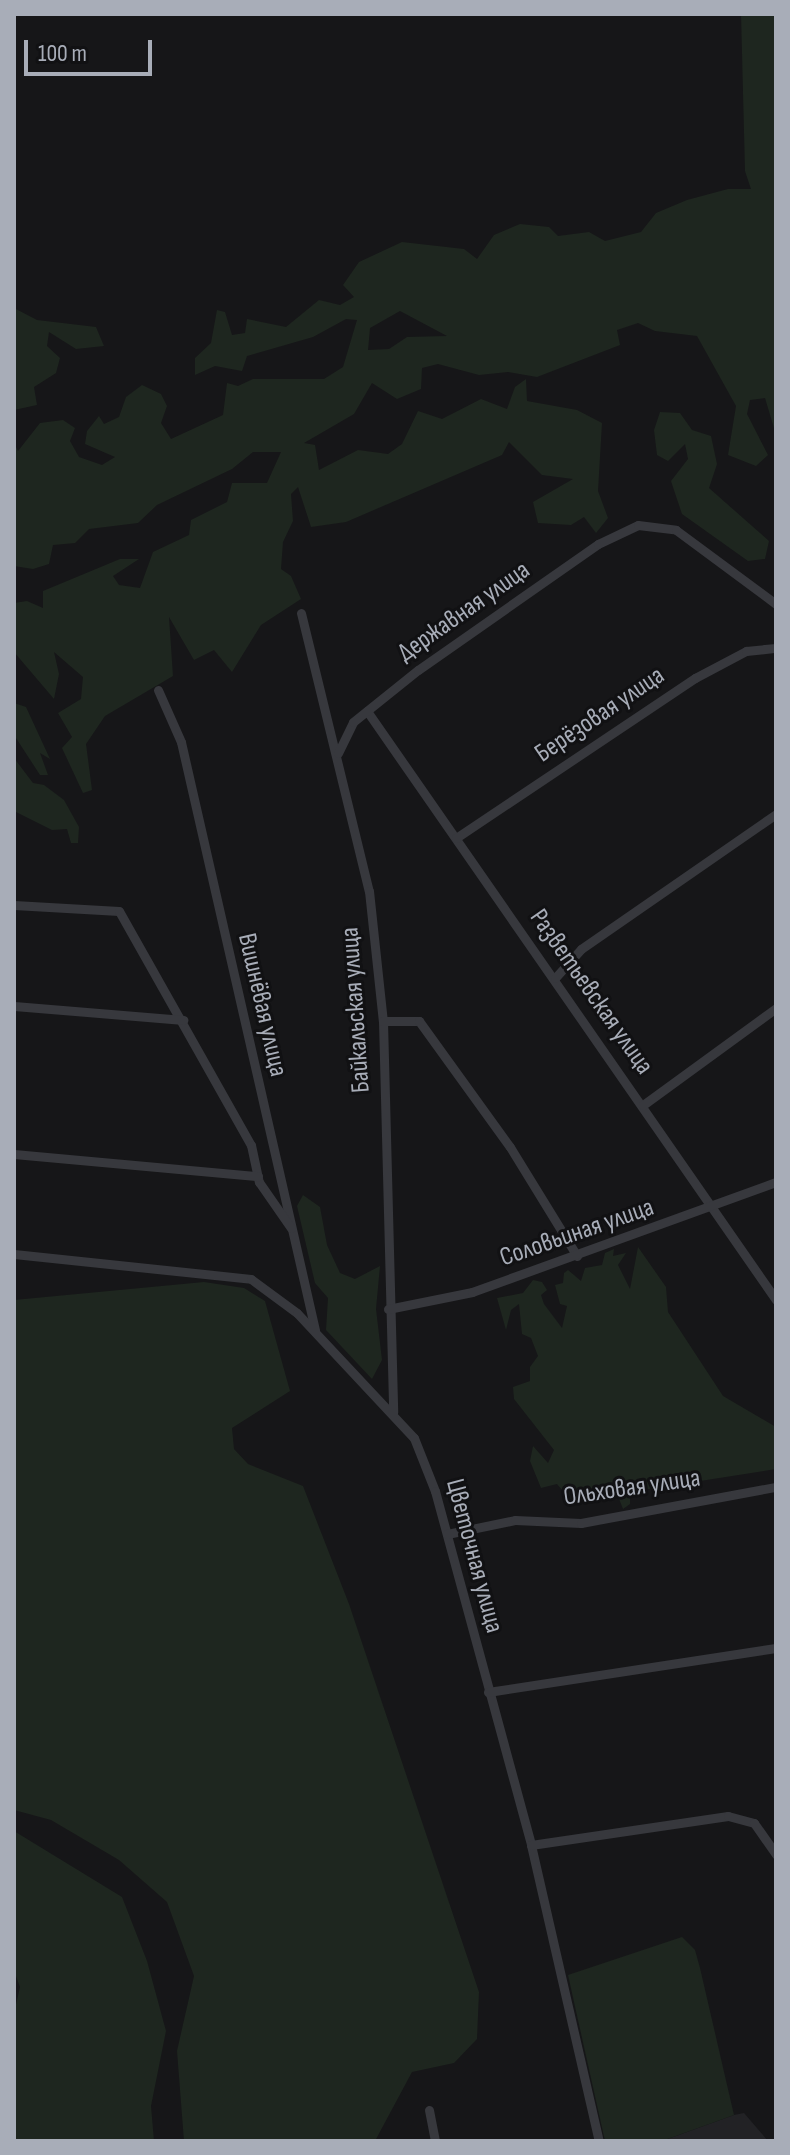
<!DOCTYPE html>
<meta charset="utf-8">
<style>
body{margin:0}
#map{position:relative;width:790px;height:2155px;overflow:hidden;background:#161618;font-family:"Sofia Sans Condensed",sans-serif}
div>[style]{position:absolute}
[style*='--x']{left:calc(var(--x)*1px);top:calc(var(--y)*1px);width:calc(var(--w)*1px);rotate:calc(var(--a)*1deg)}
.built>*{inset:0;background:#222225}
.green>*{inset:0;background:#1e261f}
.street>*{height:9px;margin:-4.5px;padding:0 4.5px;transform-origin:4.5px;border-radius:4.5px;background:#37383d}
span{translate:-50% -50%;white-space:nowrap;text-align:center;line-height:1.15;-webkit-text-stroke:6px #111113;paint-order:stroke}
.street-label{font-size:26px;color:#a8adb8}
.frame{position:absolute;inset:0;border:16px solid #a8adb8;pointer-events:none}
.scale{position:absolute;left:24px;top:40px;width:128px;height:36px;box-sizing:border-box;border:4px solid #a8adb8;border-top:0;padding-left:10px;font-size:24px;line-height:28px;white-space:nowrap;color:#a8adb8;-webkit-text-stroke:6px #111113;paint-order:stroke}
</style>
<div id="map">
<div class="built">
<div style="clip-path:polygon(744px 2113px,768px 2141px,662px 2141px,734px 2115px)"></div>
</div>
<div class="green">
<div style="clip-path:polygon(evenodd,741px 14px,776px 14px,776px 435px,765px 398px,750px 400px,747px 414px,768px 455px,756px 466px,728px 455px,736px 406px,697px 336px,655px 331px,638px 323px,617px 330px,620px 345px,537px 377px,508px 372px,479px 375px,438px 364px,422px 368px,421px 389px,397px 399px,372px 383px,354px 414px,304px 443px,315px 445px,319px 470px,358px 450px,388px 454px,402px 444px,418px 411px,442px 419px,481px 399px,507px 409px,515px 387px,526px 379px,527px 401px,577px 410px,602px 423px,598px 491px,608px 518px,596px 533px,584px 517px,571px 525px,538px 523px,533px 502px,573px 479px,542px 475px,509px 442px,502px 455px,346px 522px,311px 527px,298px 487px,291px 494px,293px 521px,283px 542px,281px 569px,291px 576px,301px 599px,261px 625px,232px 672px,214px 650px,194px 660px,169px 617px,173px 676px,105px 716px,86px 744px,92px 790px,83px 793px,62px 748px,72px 737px,58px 713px,81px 699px,83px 677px,54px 652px,59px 674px,54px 699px,14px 652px,14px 603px,27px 601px,43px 608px,43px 591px,120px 559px,139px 559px,113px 576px,119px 585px,140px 588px,153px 552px,189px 535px,191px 520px,227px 502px,232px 483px,267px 483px,281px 452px,253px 452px,232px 469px,157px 505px,138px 523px,89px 529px,75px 543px,53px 545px,49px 564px,33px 569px,14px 566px,14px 443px,18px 451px,40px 423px,63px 420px,75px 428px,70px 441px,79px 457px,102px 465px,115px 457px,85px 444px,87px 431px,99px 416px,104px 424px,119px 417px,126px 397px,142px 385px,161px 394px,167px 406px,161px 423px,171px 439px,223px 415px,227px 383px,238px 386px,253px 379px,324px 379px,343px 367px,357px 320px,346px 319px,313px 337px,247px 356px,242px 371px,215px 366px,195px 375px,195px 358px,211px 343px,217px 310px,225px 312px,232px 335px,245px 333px,247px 319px,286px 327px,319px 300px,340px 305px,354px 297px,343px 285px,359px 262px,402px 242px,464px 249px,477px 259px,494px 235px,520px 224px,549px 227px,558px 236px,589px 232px,605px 241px,641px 232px,656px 213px,687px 200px,728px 189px,751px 189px,745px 171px,741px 14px,400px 311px,447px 336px,407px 337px,389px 349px,368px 350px,370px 328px,400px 311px)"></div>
<div style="clip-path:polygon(14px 308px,37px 320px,96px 327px,104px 346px,76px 349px,49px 332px,47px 346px,60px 358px,56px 373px,34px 387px,37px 405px,14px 410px)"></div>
<div style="clip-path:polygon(660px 412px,680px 413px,692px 430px,711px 436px,717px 464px,709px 488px,769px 541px,765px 559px,748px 561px,682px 514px,671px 481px,688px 459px,685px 444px,668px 461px,657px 455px,654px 430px)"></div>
<div style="clip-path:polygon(14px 703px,26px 707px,50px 759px,40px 753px,48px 775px,40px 775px,14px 735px)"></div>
<div style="clip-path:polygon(14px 758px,33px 783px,44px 785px,64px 800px,79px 827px,78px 843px,71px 843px,67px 829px,52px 830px,14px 811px)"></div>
<div style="clip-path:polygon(303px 1195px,320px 1207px,327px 1245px,340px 1273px,355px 1279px,380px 1266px,376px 1309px,382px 1360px,372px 1379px,326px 1330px,328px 1298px,315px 1283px,297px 1206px)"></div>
<div style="clip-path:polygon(638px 1247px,666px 1287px,668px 1312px,723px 1396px,776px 1427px,776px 1469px,630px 1492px,630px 1504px,623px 1509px,618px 1496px,571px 1501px,557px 1484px,541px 1488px,530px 1461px,533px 1446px,548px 1463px,554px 1450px,514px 1399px,513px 1387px,530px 1381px,530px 1367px,538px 1356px,531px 1338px,522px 1334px,519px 1304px,511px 1310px,506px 1330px,497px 1298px,523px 1293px,533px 1280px,542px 1282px,547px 1290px,541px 1295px,544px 1304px,562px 1328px,567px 1306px,560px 1304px,555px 1285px,563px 1283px,564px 1273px,568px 1270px,581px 1281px,585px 1268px,602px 1265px,605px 1253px,614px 1249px,613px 1256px,626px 1253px,618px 1265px,630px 1289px)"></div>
<div style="clip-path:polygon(204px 1282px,244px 1288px,265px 1301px,290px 1391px,232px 1428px,234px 1449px,248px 1464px,303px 1486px,349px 1604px,479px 1992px,477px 2039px,454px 2063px,412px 2072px,375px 2141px,184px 2141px,177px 2051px,194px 1976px,167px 1902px,119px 1860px,51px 1820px,14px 1810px,14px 1300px)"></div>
<div style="clip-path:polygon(14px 1831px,122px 1897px,147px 1961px,166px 2031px,151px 2106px,154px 2141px,14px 2141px,14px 2013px,20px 1987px,14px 1971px)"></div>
<div style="clip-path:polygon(682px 1937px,695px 1950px,700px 1968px,734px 2115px,662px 2141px,605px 2141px,568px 1975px)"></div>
</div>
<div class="street">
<div style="--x:301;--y:613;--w:286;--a:76.3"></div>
<div style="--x:369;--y:891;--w:131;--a:83.9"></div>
<div style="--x:383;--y:1021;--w:391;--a:88.5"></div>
<div style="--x:158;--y:690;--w:57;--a:66.1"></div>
<div style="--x:181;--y:742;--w:603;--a:77.16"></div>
<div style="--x:367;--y:711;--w:717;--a:55.22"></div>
<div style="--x:338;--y:753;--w:34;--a:-64"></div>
<div style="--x:353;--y:722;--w:83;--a:-38.7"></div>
<div style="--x:418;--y:670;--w:220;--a:-35"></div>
<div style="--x:598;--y:544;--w:44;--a:-25.4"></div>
<div style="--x:638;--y:525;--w:38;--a:7"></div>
<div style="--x:676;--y:530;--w:124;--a:36.5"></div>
<div style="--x:456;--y:838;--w:288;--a:-33.8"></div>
<div style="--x:695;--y:678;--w:58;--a:-27.9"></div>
<div style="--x:746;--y:651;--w:30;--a:-6"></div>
<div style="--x:14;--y:905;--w:105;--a:3.3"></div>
<div style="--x:119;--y:911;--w:269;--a:60.6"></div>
<div style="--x:251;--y:1145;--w:38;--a:78"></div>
<div style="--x:259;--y:1182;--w:56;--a:55.2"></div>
<div style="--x:555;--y:978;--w:39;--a:-48"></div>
<div style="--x:581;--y:949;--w:237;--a:-34.7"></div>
<div style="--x:14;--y:1006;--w:170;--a:4.7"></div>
<div style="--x:383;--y:1021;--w:36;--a:0"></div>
<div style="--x:419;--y:1021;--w:155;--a:54.2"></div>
<div style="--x:510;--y:1147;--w:128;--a:58.4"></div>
<div style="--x:643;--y:1105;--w:165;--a:-36.1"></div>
<div style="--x:14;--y:1154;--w:245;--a:5.2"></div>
<div style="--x:14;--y:1254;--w:238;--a:6"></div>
<div style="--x:251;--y:1279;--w:57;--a:36.5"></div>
<div style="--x:297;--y:1313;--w:171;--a:46.9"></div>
<div style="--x:414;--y:1438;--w:57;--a:68.4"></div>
<div style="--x:435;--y:1491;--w:367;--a:74.8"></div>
<div style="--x:531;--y:1845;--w:304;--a:77.1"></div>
<div style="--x:388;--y:1309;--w:86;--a:-11.4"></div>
<div style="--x:472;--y:1292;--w:323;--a:-19.9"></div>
<div style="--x:447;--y:1534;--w:69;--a:-11.6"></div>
<div style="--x:515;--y:1520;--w:66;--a:2.6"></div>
<div style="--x:581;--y:1523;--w:198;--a:-10.5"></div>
<div style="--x:488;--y:1692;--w:291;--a:-8.7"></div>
<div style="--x:531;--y:1845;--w:199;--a:-8.4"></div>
<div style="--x:728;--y:1816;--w:27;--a:15"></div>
<div style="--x:754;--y:1823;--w:39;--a:55"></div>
<div style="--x:429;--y:2110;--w:32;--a:79"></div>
</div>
<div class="street-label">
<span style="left:464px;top:612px;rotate:-35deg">Державная улица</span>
<span style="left:600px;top:715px;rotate:-34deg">Берёзовая улица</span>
<span style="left:591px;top:992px;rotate:55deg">Разветьевская улица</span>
<span style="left:262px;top:1005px;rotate:77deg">Вишнёвая улица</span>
<span style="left:356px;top:1010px;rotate:-94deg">Байкальская улица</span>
<span style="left:577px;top:1233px;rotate:-19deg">Соловьиная улица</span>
<span style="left:632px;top:1488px;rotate:-8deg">Ольховая улица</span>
<span style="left:474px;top:1556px;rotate:75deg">Цветочная улица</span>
</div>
<div class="frame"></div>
<div class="scale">100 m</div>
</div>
